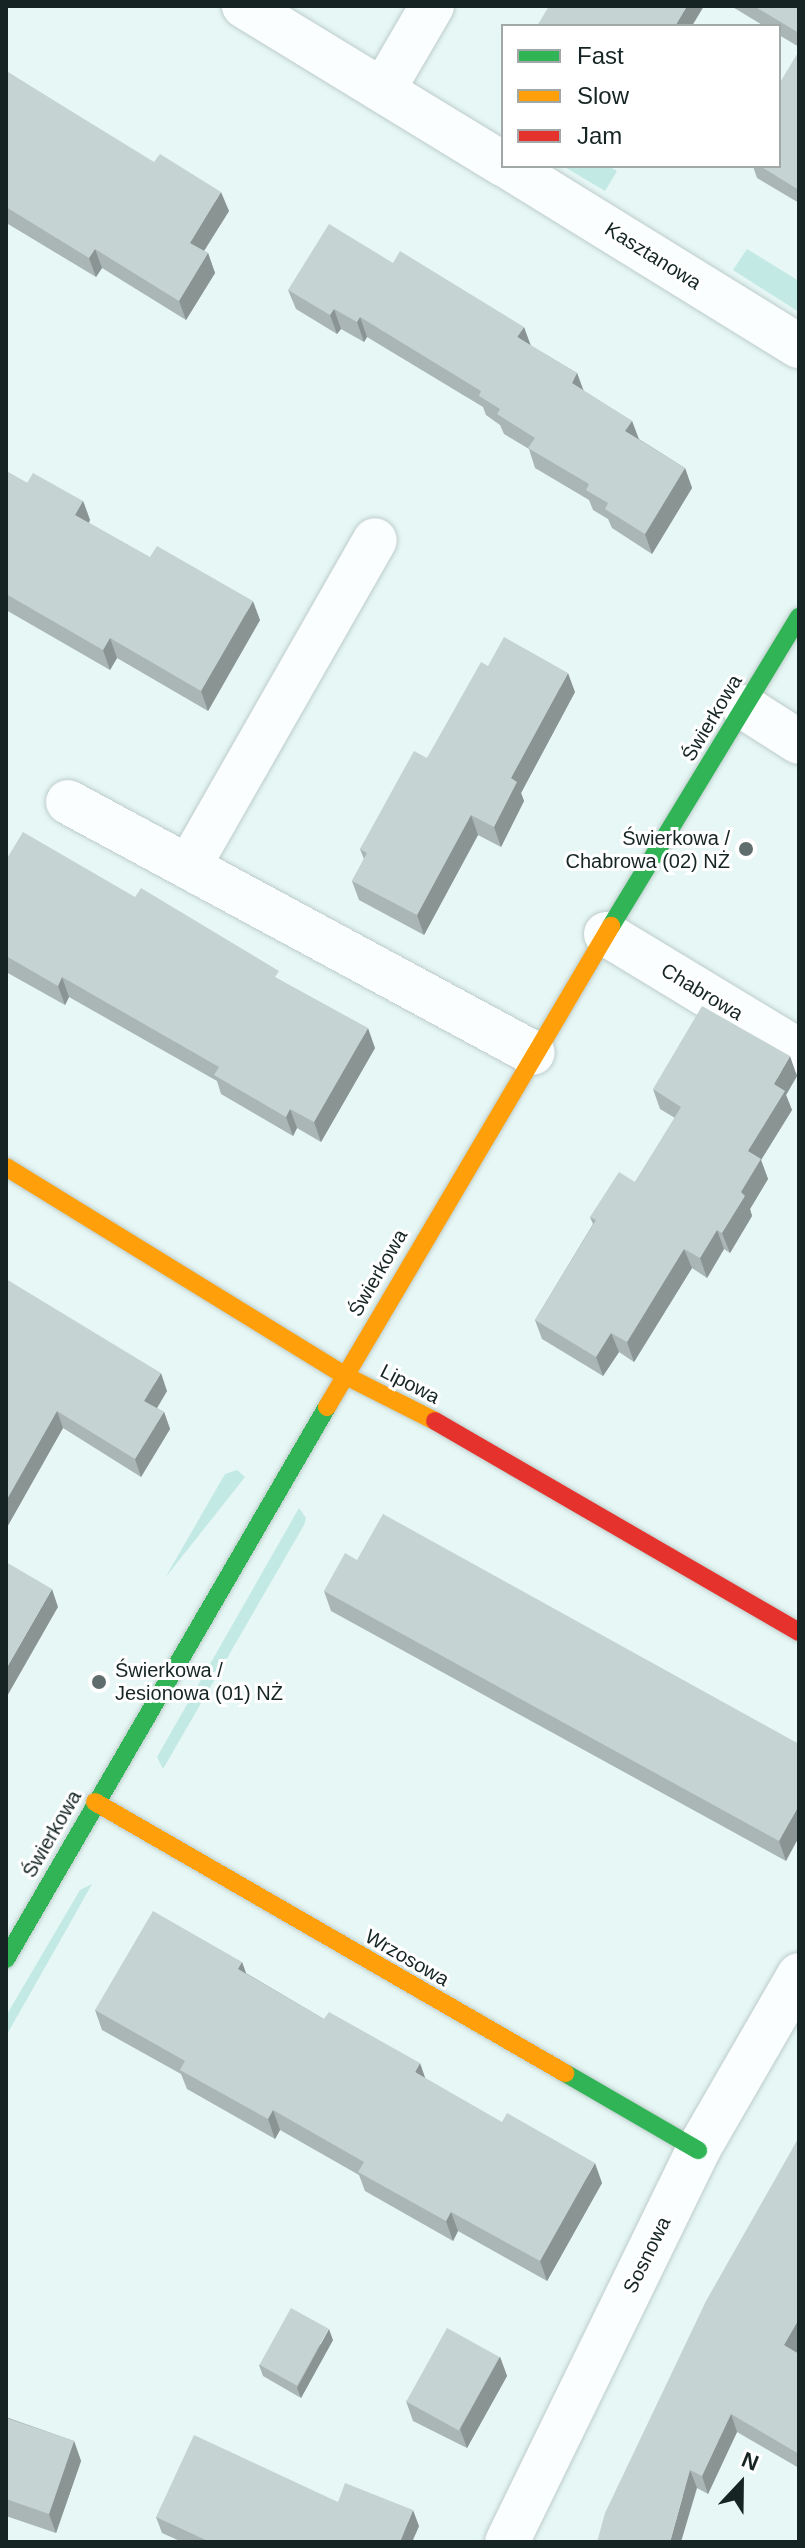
<!DOCTYPE html>
<meta charset="utf-8">
<style>
body{margin:0}
#map{position:relative;width:805px;height:2548px;overflow:hidden;background:#e6f7f5;font-family:Arial,sans-serif}
div>[style]{position:absolute}
[style*='--x']{left:calc(var(--x)*1px);top:calc(var(--y)*1px);width:calc(var(--w)*1px);rotate:calc(var(--a)*1deg)}
.green>*{inset:0;background:#c3e9e4}
.roads{filter:drop-shadow(0 0 2px #bdccca) drop-shadow(0 0 2px #bdccca)}
.street>*{height:44px;margin:-22px;padding:0 22px;transform-origin:22px;border-radius:22px;background:#fbfefe}
.fast>*{height:18px;margin:-9px;padding:0 9px;transform-origin:9px;border-radius:9px;background:#30b455}
.slow>*{height:18px;margin:-9px;padding:0 9px;transform-origin:9px;border-radius:9px;background:#ff9f0a}
.jam>*{height:18px;margin:-9px;padding:0 9px;transform-origin:9px;border-radius:9px;background:#e5322d}
.wall>*{inset:0;background:#a9b6b5}
.shaded-wall>*{inset:0;background:#8a9493}
.building>*{inset:0;background:#c5d4d2;transform-origin:0 0}
.dots>*{width:22px;height:22px;translate:-50% -50%;box-sizing:border-box;border:4px solid #fff;border-radius:50%}
span{translate:-50% -50%;white-space:nowrap;text-align:center;line-height:1.15;-webkit-text-stroke:6px #fff;paint-order:stroke}
.street-label{font-size:20px;color:#162524}
.poi-label{font-size:20px;color:#162524}
.right{translate:-100% -50%;text-align:right}
.left{translate:0 -50%;text-align:left}
.frame{position:absolute;inset:0;border:8px solid #162524;pointer-events:none}
.legend{position:absolute;left:501px;top:24px;width:280px;height:144px;box-sizing:border-box;background:#fff;border:2px solid #a2a8a7;margin:0;padding:10px 14px;list-style:none;font-size:24px;color:#162524}
.legend li{display:flex;align-items:center;gap:16px;height:40px}
.legend b{width:40px;border:2px solid #a2a8a7}
.north{position:absolute;left:701px;top:2444px;width:80px;height:80px;-webkit-text-stroke:6px #fff;paint-order:stroke;rotate:22deg;font-size:22px;font-weight:700;line-height:32px;text-align:center;color:#162524}
.north::after{content:'';display:block;margin:auto;width:28px;height:36px;background:#162524;clip-path:polygon(50% 0,100% 100%,50% 72%,0 100%)}
</style>
<div id="map">
<div class="green">
<div style="clip-path:polygon(563px 166px,608px 166px,617px 171px,605px 191px)"></div>
<div style="clip-path:polygon(747px 249px,799px 281px,799px 312px,733px 270px)"></div>
<div style="clip-path:polygon(237px 1470px,245px 1477px,165px 1578px,225px 1474px)"></div>
<div style="clip-path:polygon(299px 1508px,306px 1518px,304px 1525px,163px 1769px,157px 1757px)"></div>
<div style="clip-path:polygon(92px 1884px,69px 1925px,6px 2036px,6px 2016px,80px 1890px)"></div>
</div>
<div class="roads">
<div class="street">
<div style="--x:244;--y:6;--w:303;--a:31.4"></div>
<div style="--x:383;--y:90;--w:97;--a:-59.7"></div>
<div style="--x:507;--y:166;--w:343;--a:31.7"></div>
<div style="--x:744;--y:707;--w:65;--a:32.5"></div>
<div style="--x:68;--y:802;--w:528;--a:28.36"></div>
<div style="--x:189;--y:866;--w:375;--a:-60.3"></div>
<div style="--x:606;--y:934;--w:226;--a:31.2"></div>
<div style="--x:507;--y:2542;--w:436;--a:-64"></div>
<div style="--x:698;--y:2150;--w:202;--a:-60"></div>
</div>
<div class="fast">
<div style="--x:611;--y:926;--w:362;--a:-58.7"></div>
<div style="--x:6;--y:1959;--w:639;--a:-59.82"></div>
<div style="--x:565;--y:2073;--w:154;--a:30.1"></div>
</div>
<div class="slow">
<div style="--x:6;--y:1167;--w:397;--a:31.6"></div>
<div style="--x:344;--y:1375;--w:102;--a:26.8"></div>
<div style="--x:327;--y:1407;--w:559;--a:-59.44"></div>
<div style="--x:95;--y:1802;--w:543;--a:29.97"></div>
</div>
<div class="jam">
<div style="--x:435;--y:1421;--w:421;--a:30.1"></div>
</div>
</div>
<div class="wall">
<div style="clip-path:polygon(731px 6px,799px 6px,799px 47px,779px 35px,779px 26px,764px 26px)"></div>
<div style="clip-path:polygon(799px 51px,799px 203px,757px 178px,753px 166px,779px 166px)"></div>
<div style="clip-path:polygon(6px 71px,229px 211px,204px 251px,208px 253px,215px 273px,186px 320px,102px 268px,96px 277px,8px 224px,6px 228px)"></div>
<div style="clip-path:polygon(288px 290px,530px 345px,577px 373px,584px 391px,632px 421px,639px 439px,685px 468px,692px 488px,652px 554px,612px 528px,608px 519px,593px 510px,589px 500px,535px 468px,529px 449px,504px 434px,500px 425px,486px 415px,483px 407px,367px 337px,364px 342px,341px 329px,337px 334px,296px 309px)"></div>
<div style="clip-path:polygon(6px 471px,27px 483px,83px 501px,90px 520px,89px 523px,260px 620px,208px 711px,117px 658px,110px 670px,6px 610px)"></div>
<div style="clip-path:polygon(488px 666px,575px 692px,521px 793px,524px 801px,501px 847px,478px 835px,424px 935px,359px 900px,352px 881px,364px 859px,360px 849px,427px 758px)"></div>
<div style="clip-path:polygon(6px 860px,282px 981px,375px 1048px,321px 1142px,297px 1128px,293px 1136px,221px 1094px,217px 1081px,69px 997px,65px 1005px,6px 972px)"></div>
<div style="clip-path:polygon(797px 1076px,786px 1095px,792px 1110px,761px 1160px,768px 1179px,750px 1209px,752px 1216px,730px 1253px,724px 1249px,707px 1278px,692px 1268px,634px 1362px,619px 1352px,603px 1376px,542px 1339px,535px 1320px,593px 1224px,590px 1217px,635px 1182px,675px 1118px,660px 1109px,653px 1089px)"></div>
<div style="clip-path:polygon(6px 1279px,167px 1391px,157px 1408px,164px 1412px,170px 1429px,141px 1477px,63px 1428px,6px 1529px)"></div>
<div style="clip-path:polygon(357px 1560px,799px 1744px,786px 1861px,331px 1611px,324px 1591px)"></div>
<div style="clip-path:polygon(242px 1962px,246px 1973px,602px 2183px,547px 2281px,458px 2231px,453px 2241px,365px 2191px,359px 2175px,280px 2130px,275px 2139px,187px 2089px,181px 2074px,102px 2030px,95px 2010px)"></div>
<div style="clip-path:polygon(799px 2137px,799px 2349px,797px 2352px,799px 2354px,799px 2468px,737px 2432px,708px 2494px,697px 2488px,597px 2542px)"></div>
<div style="clip-path:polygon(333px 2340px,301px 2398px,263px 2376px,259px 2365px)"></div>
<div style="clip-path:polygon(500px 2357px,507px 2376px,467px 2448px,413px 2421px,406px 2401px)"></div>
<div style="clip-path:polygon(6px 2417px,74px 2441px,81px 2461px,56px 2533px,6px 2516px)"></div>
<div style="clip-path:polygon(338px 2502px,419px 2526px,412px 2542px,182px 2542px,162px 2533px,156px 2517px)"></div>
</div>
<div class="shaded-wall">
<div style="clip-path:polygon(687px 6px,704px 6px,692px 26px,675px 26px)"></div>
<div style="clip-path:polygon(221px 192px,229px 211px,197px 262px,190px 243px)"></div>
<div style="clip-path:polygon(95px 249px,102px 268px,96px 277px,89px 258px)"></div>
<div style="clip-path:polygon(208px 253px,215px 273px,186px 320px,179px 301px)"></div>
<div style="clip-path:polygon(334px 309px,341px 329px,337px 334px,330px 315px)"></div>
<div style="clip-path:polygon(360px 317px,367px 337px,364px 342px,357px 322px)"></div>
<div style="clip-path:polygon(524px 327px,531px 346px,517px 337px)"></div>
<div style="clip-path:polygon(577px 373px,584px 393px,572px 383px)"></div>
<div style="clip-path:polygon(632px 421px,639px 440px,625px 431px)"></div>
<div style="clip-path:polygon(685px 468px,692px 488px,652px 554px,645px 534px)"></div>
<div style="clip-path:polygon(83px 501px,90px 520px,82px 534px,75px 515px)"></div>
<div style="clip-path:polygon(253px 601px,260px 620px,208px 711px,201px 691px)"></div>
<div style="clip-path:polygon(110px 638px,117px 658px,110px 670px,103px 650px)"></div>
<div style="clip-path:polygon(568px 673px,575px 692px,521px 793px,524px 801px,501px 847px,494px 827px,511px 778px)"></div>
<div style="clip-path:polygon(471px 815px,478px 835px,424px 935px,417px 915px)"></div>
<div style="clip-path:polygon(62px 977px,69px 997px,65px 1005px,58px 986px)"></div>
<div style="clip-path:polygon(368px 1028px,375px 1048px,321px 1142px,314px 1122px)"></div>
<div style="clip-path:polygon(790px 1056px,797px 1076px,786px 1095px,792px 1110px,761px 1160px,768px 1179px,750px 1209px,752px 1216px,730px 1253px,722px 1233px,741px 1192px,748px 1151px,774px 1084px)"></div>
<div style="clip-path:polygon(290px 1109px,297px 1128px,293px 1136px,286px 1117px)"></div>
<div style="clip-path:polygon(717px 1230px,724px 1249px,707px 1278px,700px 1258px)"></div>
<div style="clip-path:polygon(684px 1249px,692px 1268px,634px 1362px,627px 1342px)"></div>
<div style="clip-path:polygon(611px 1333px,619px 1352px,603px 1376px,596px 1357px)"></div>
<div style="clip-path:polygon(161px 1373px,167px 1391px,151px 1418px,144px 1401px)"></div>
<div style="clip-path:polygon(57px 1411px,63px 1428px,6px 1529px,6px 1501px)"></div>
<div style="clip-path:polygon(164px 1412px,170px 1429px,141px 1477px,135px 1459px)"></div>
<div style="clip-path:polygon(52px 1589px,58px 1607px,6px 1698px,6px 1669px)"></div>
<div style="clip-path:polygon(799px 1805px,799px 1837px,786px 1861px,779px 1841px)"></div>
<div style="clip-path:polygon(242px 1962px,249px 1982px,238px 1969px)"></div>
<div style="clip-path:polygon(420px 2063px,427px 2083px,415px 2072px)"></div>
<div style="clip-path:polygon(273px 2110px,280px 2130px,275px 2139px,268px 2119px)"></div>
<div style="clip-path:polygon(595px 2163px,602px 2183px,547px 2281px,540px 2261px)"></div>
<div style="clip-path:polygon(451px 2212px,458px 2231px,453px 2241px,446px 2221px)"></div>
<div style="clip-path:polygon(799px 2319px,799px 2348px,791px 2363px,784px 2345px)"></div>
<div style="clip-path:polygon(329px 2329px,333px 2340px,301px 2398px,297px 2388px)"></div>
<div style="clip-path:polygon(500px 2357px,507px 2376px,467px 2448px,460px 2429px)"></div>
<div style="clip-path:polygon(731px 2414px,737px 2432px,708px 2494px,702px 2476px)"></div>
<div style="clip-path:polygon(74px 2441px,81px 2461px,56px 2533px,49px 2514px)"></div>
<div style="clip-path:polygon(690px 2470px,697px 2488px,681px 2542px,670px 2542px)"></div>
<div style="clip-path:polygon(413px 2510px,419px 2526px,412px 2542px,400px 2542px)"></div>
</div>
<div class="building">
<div style="clip-path:polygon(549px 6px,687px 6px,675px 26px,537px 26px)"></div>
<div style="clip-path:polygon(754px 6px,799px 6px,799px 33px)"></div>
<div style="clip-path:polygon(799px 51px,799px 190px,760px 166px,779px 166px,779px 84px)"></div>
<div style="clip-path:polygon(6px 71px,154px 162px,160px 154px,221px 192px,190px 243px,208px 253px,179px 301px,95px 249px,89px 258px,6px 207px)"></div>
<div style="clip-path:polygon(329px 224px,393px 263px,400px 251px,524px 327px,517px 337px,577px 373px,572px 383px,632px 421px,625px 431px,685px 468px,645px 534px,605px 509px,608px 503px,586px 490px,589px 484px,528px 448px,535px 438px,497px 414px,500px 409px,479px 396px,481px 391px,360px 317px,357px 322px,334px 309px,330px 315px,288px 290px)"></div>
<div style="clip-path:polygon(6px 471px,27px 483px,33px 473px,83px 501px,75px 515px,150px 557px,157px 546px,253px 601px,201px 691px,110px 638px,103px 650px,6px 594px)"></div>
<div style="clip-path:polygon(504px 637px,568px 673px,511px 778px,517px 782px,494px 827px,471px 815px,417px 915px,352px 881px,367px 853px,360px 849px,414px 751px,427px 758px,481px 662px,488px 666px)"></div>
<div style="clip-path:polygon(23px 832px,135px 897px,141px 888px,279px 971px,275px 977px,368px 1028px,314px 1122px,290px 1109px,286px 1117px,214px 1075px,219px 1067px,62px 977px,58px 986px,6px 956px,6px 860px)"></div>
<div style="clip-path:polygon(702px 1006px,790px 1056px,774px 1084px,785px 1091px,748px 1151px,761px 1159px,741px 1192px,745px 1196px,722px 1233px,717px 1230px,700px 1258px,684px 1249px,627px 1342px,611px 1333px,596px 1357px,535px 1320px,596px 1220px,590px 1217px,619px 1172px,635px 1182px,681px 1107px,653px 1089px)"></div>
<div style="clip-path:polygon(6px 1279px,161px 1373px,144px 1401px,164px 1412px,135px 1459px,57px 1411px,6px 1501px)"></div>
<div style="clip-path:polygon(383px 1514px,799px 1744px,799px 1805px,779px 1841px,324px 1591px,345px 1553px,357px 1560px)"></div>
<div style="clip-path:polygon(6px 1562px,52px 1589px,6px 1669px)"></div>
<div style="clip-path:polygon(153px 1911px,242px 1962px,238px 1969px,324px 2019px,329px 2012px,420px 2063px,415px 2072px,502px 2122px,507px 2113px,595px 2163px,540px 2261px,451px 2212px,446px 2221px,358px 2172px,364px 2162px,273px 2110px,268px 2119px,180px 2070px,185px 2061px,95px 2010px)"></div>
<div style="clip-path:polygon(799px 2137px,799px 2319px,784px 2345px,799px 2354px,799px 2454px,731px 2414px,702px 2476px,690px 2470px,670px 2542px,597px 2542px,605px 2513px,706px 2301px)"></div>
<div style="left:291px;top:2308px;width:43px;height:65px;rotate:29deg"></div>
<div style="left:447px;top:2328px;width:60px;height:84px;rotate:29deg"></div>
<div style="clip-path:polygon(6px 2418px,74px 2441px,49px 2514px,6px 2499px)"></div>
<div style="clip-path:polygon(194px 2435px,338px 2502px,345px 2483px,413px 2510px,400px 2542px,210px 2542px,156px 2517px)"></div>
</div>
<div class="dots">
<div style="left:746px;top:849px;background:#5f6e6d"></div>
<div style="left:99px;top:1682px;background:#5f6e6d"></div>
</div>
<div class="street-label">
<span style="left:653px;top:256px;rotate:32deg">Kasztanowa</span>
<span style="left:712px;top:718px;rotate:-59deg">Świerkowa</span>
<span style="left:702px;top:992px;rotate:31deg">Chabrowa</span>
<span style="left:378px;top:1273px;rotate:-60deg">Świerkowa</span>
<span style="left:410px;top:1384px;rotate:27deg">Lipowa</span>
<span style="left:52px;top:1834px;rotate:-60deg">Świerkowa</span>
<span style="left:407px;top:1958px;rotate:30deg">Wrzosowa</span>
<span style="left:647px;top:2255px;rotate:-64deg">Sosnowa</span>
</div>
<div class="poi-label">
<span class="right" style="left:730px;top:850px">Świerkowa /<br>Chabrowa (02) NŻ</span>
<span class="left" style="left:115px;top:1682px">Świerkowa /<br>Jesionowa (01) NŻ</span>
</div>
<div class="frame"></div>
<ul class="legend">
<li><b style="height:10px;background:#30b455"></b>Fast</li>
<li><b style="height:10px;background:#ff9f0a"></b>Slow</li>
<li><b style="height:10px;background:#e5322d"></b>Jam</li>
</ul>
<div class="north">N</div>
</div>
